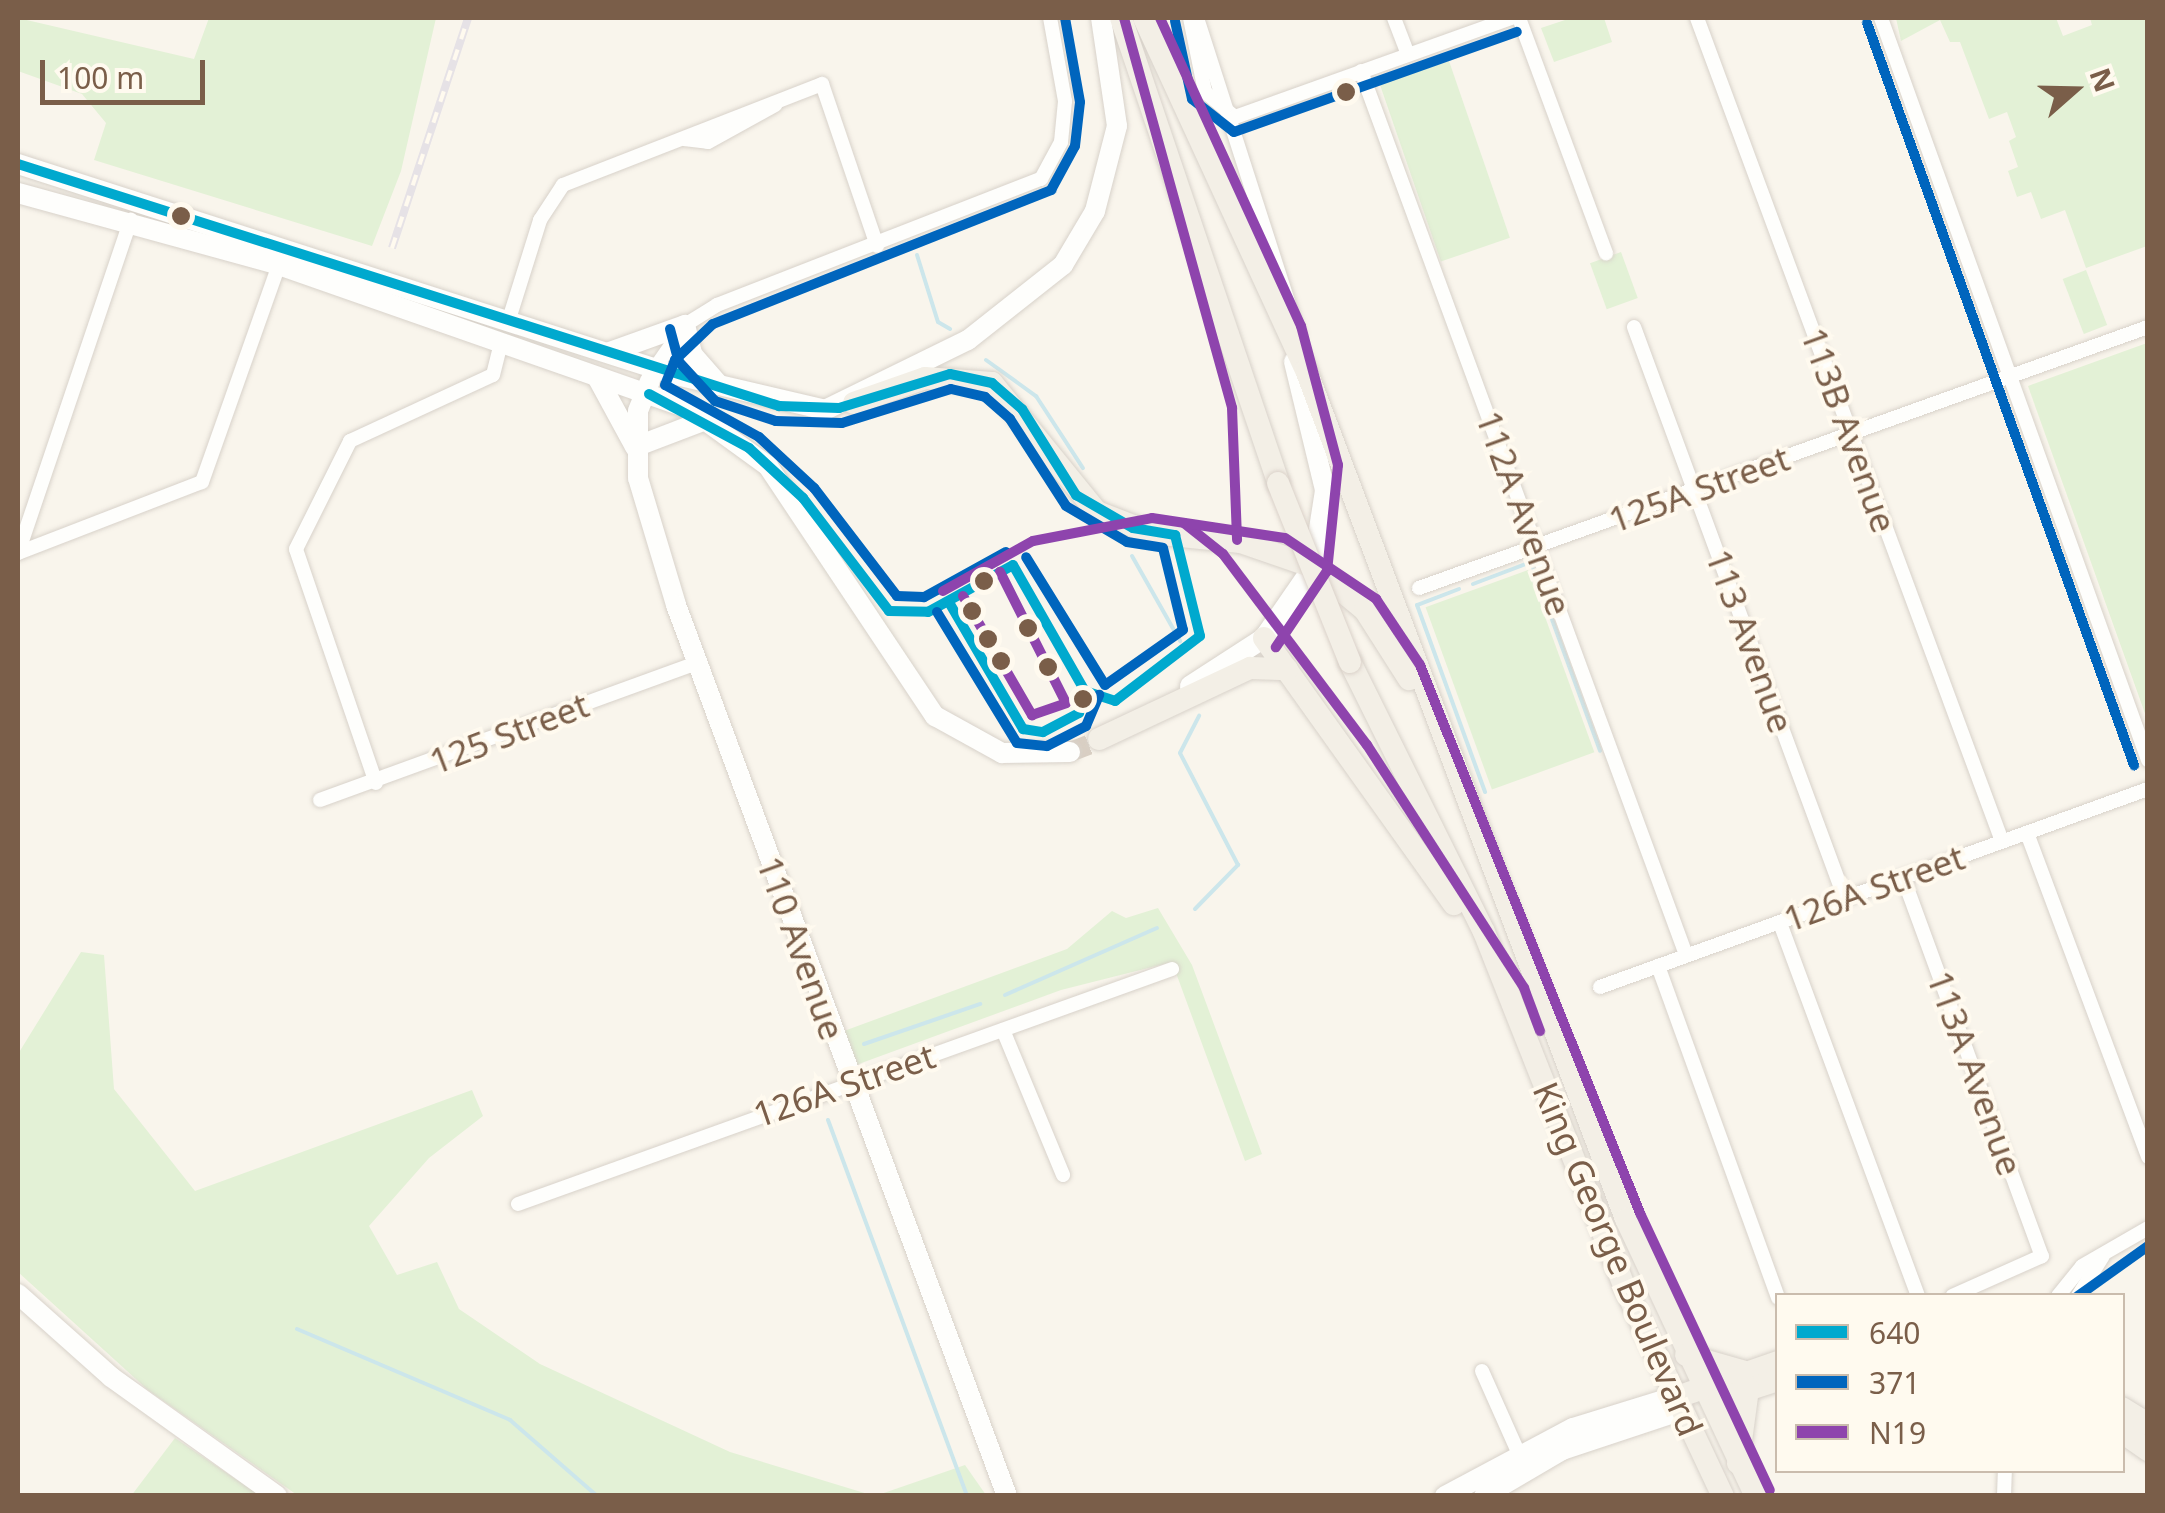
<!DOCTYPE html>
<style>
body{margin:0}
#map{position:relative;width:2165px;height:1513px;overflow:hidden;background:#f9f5ec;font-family:"Noto Sans",sans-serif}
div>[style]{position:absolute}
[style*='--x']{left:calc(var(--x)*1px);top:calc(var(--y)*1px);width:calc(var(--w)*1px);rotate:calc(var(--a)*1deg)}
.green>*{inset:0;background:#e3f1d6;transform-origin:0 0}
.stream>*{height:4px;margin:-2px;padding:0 2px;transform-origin:2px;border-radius:2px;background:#cce6eb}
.secondary-tunnel>*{height:20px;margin-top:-10px;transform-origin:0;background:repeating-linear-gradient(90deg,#d9cfc3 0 20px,transparent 0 30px)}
.roads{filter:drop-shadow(0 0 2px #d8d2ca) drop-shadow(0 0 2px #d8d2ca)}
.minor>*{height:14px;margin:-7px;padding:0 7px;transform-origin:7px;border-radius:7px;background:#fefefc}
.secondary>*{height:20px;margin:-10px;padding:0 10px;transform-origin:10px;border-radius:10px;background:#fefefc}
.primary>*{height:22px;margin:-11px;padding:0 11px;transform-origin:11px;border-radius:11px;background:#f3efe6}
.rail>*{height:8px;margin-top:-4px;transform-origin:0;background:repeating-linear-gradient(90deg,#fffaef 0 11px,#e6e2e6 0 22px);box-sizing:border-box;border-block:2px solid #e6e2e6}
.bridges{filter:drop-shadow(0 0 2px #dad1c9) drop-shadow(0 0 2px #dad1c9)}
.primary-bridge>*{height:22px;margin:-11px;padding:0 11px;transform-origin:11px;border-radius:11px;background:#f3efe6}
.bus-1>*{height:10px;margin:-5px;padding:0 5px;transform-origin:5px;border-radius:5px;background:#00a9ce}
.bus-2>*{height:10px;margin:-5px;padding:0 5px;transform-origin:5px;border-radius:5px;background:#0065bd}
.bus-3>*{height:10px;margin:-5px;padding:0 5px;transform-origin:5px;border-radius:5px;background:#8e44ad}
.dots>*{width:28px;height:28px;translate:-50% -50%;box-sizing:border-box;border:5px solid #fffaef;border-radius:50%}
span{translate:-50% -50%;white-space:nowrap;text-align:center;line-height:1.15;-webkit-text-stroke:8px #fffaef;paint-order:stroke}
.street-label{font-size:35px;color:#7a5e49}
.frame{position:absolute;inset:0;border:20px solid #7a5e49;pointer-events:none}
.legend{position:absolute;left:1775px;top:1293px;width:350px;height:180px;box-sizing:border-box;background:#fffaef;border:2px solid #cabcad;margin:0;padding:12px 18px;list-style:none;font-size:30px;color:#7a5e49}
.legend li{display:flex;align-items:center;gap:20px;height:50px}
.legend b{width:50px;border:2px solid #cabcad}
.north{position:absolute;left:2025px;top:40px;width:100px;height:100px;-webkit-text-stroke:8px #fffaef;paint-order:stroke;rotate:70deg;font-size:28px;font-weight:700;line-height:40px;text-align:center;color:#7a5e49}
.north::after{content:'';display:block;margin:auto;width:35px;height:45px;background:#7a5e49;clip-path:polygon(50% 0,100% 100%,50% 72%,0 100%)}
.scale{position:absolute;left:40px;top:60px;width:165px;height:45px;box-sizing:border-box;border:5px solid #7a5e49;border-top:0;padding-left:12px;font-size:30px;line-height:35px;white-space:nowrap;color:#7a5e49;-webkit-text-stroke:8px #fffaef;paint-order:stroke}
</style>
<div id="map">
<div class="green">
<div style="clip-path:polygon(18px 18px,194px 59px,209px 18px,436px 18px,401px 171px,372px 246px,94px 160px,106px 123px,82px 94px,18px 71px)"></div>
<div style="clip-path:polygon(1571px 18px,1604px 18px,1612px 42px,1554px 62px,1541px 28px)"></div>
<div style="clip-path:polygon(1896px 18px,2056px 18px,2063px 36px,2092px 25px,2090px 18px,2147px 18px,2147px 246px,2086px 268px,2065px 210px,2041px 219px,2031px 192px,2017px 197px,2008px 171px,2018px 167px,2009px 141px,2016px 137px,2007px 112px,1989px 119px,1960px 42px,1950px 42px,1940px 20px,1901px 41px)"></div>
<div style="left:1449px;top:61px;width:187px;height:73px;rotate:71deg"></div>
<div style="left:1621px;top:252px;width:49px;height:33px;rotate:70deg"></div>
<div style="left:2086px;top:270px;width:59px;height:25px;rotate:69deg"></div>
<div style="clip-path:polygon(2147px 343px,2148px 343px,2147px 719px,2028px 386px)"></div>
<div style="left:1528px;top:570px;width:194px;height:109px;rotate:70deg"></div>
<div style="clip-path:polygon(1158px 908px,1192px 965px,1262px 1154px,1245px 1161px,1172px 962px,1061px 990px,856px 1065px,844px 1031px,1067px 949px,1112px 911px,1126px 918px)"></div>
<div style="clip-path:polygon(81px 952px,104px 955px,114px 1089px,195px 1191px,472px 1090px,483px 1116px,429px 1158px,369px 1226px,397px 1275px,437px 1262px,459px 1309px,540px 1364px,730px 1452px,871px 1495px,297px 1495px,148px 1390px,18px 1272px,18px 1054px)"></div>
<div style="clip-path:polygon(175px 1438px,259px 1495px,131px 1496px)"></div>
<div style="clip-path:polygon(965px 1465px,986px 1495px,878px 1495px)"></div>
</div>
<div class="stream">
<div style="--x:917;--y:255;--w:70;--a:72.6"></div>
<div style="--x:938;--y:322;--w:14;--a:30"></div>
<div style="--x:986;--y:360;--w:62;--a:35.8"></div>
<div style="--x:1036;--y:396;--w:86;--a:56.9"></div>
<div style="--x:1132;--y:556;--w:98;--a:60.5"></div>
<div style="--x:1473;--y:584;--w:62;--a:-20.8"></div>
<div style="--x:1531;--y:562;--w:201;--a:69.9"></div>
<div style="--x:1459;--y:589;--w:45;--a:159.1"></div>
<div style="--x:1417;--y:605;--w:199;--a:70"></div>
<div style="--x:1195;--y:909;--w:62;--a:-45.7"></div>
<div style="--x:1238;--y:865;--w:126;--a:-117.4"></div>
<div style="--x:1180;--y:753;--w:42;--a:-62.8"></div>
<div style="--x:1005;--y:995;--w:166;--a:-23.8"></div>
<div style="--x:864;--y:1044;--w:123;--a:-19"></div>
<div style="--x:828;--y:1120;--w:401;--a:69.7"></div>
<div style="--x:297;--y:1329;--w:232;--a:23.1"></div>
<div style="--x:510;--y:1420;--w:116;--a:41.1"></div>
</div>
<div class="secondary-tunnel">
<div style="--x:1070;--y:752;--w:22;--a:-21"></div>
</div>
<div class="roads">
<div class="minor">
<div style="--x:1190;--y:18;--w:76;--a:78.5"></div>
<div style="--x:1205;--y:92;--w:39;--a:40"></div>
<div style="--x:1197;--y:18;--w:333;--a:72.2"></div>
<div style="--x:1394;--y:18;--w:39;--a:69"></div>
<div style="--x:1519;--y:18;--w:251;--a:69.7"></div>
<div style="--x:1697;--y:18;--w:878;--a:69.67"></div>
<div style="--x:1881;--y:18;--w:789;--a:70.21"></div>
<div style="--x:1361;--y:71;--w:942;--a:69.81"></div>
<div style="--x:1235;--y:117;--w:294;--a:-19.7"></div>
<div style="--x:684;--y:139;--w:24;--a:7"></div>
<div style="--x:708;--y:142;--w:77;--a:-28.9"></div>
<div style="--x:510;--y:316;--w:101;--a:-72.6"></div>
<div style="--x:540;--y:220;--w:42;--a:-56.7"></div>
<div style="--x:563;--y:185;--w:278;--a:-21.3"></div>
<div style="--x:822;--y:84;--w:171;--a:71.2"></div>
<div style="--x:1634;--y:327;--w:610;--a:69.75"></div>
<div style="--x:655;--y:368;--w:52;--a:-55.1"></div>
<div style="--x:685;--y:325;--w:38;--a:-32"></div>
<div style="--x:717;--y:305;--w:348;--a:-21.3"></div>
<div style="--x:1041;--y:179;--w:42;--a:-61.6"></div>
<div style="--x:1061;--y:142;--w:41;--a:-84.4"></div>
<div style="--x:1065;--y:101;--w:84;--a:-100.2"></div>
<div style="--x:18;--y:553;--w:197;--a:-21.1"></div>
<div style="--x:202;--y:482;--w:230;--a:-70.5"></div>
<div style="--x:18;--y:553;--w:352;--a:-71.3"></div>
<div style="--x:1419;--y:588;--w:774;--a:-19.7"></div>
<div style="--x:376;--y:783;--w:247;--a:-108.9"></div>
<div style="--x:296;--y:549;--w:121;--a:-63.4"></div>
<div style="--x:350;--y:441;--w:157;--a:-24.8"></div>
<div style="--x:493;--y:375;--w:32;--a:-76"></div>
<div style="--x:320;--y:800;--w:400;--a:-20"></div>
<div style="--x:2027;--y:833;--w:346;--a:69.5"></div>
<div style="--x:1903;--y:877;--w:404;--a:69.9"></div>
<div style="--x:2042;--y:1256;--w:98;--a:156"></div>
<div style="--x:1780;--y:923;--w:398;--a:69.7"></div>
<div style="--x:1658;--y:966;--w:353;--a:70.1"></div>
<div style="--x:1600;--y:987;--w:583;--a:-19.87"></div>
<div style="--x:1003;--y:1030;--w:157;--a:67.5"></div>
<div style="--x:518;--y:1204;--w:695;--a:-19.76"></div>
<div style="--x:2058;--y:1296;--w:38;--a:-51"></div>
<div style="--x:2082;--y:1266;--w:76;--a:-29.9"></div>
<div style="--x:2078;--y:1296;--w:47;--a:-58"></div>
<div style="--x:1482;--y:1371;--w:91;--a:66"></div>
<div style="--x:2004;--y:1496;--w:26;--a:-88"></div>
</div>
<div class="secondary">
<div style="--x:18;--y:164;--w:687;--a:17.8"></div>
<div style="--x:672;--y:374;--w:157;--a:13.2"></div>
<div style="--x:825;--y:410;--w:159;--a:-26.1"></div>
<div style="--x:968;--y:340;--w:121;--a:-38.3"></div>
<div style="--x:1063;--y:265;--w:63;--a:-59.3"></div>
<div style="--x:1095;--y:211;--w:88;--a:-75.5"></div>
<div style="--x:1117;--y:126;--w:109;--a:-98.4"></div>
<div style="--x:18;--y:193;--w:271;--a:15.4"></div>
<div style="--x:279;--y:265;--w:433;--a:19.3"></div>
<div style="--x:688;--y:408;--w:99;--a:35.9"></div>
<div style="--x:768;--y:466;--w:301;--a:56.3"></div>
<div style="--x:935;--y:716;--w:77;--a:28.9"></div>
<div style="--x:1002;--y:753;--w:68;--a:-0.8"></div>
<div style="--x:610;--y:352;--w:80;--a:-19.8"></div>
<div style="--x:685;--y:325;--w:30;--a:76"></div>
<div style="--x:692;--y:354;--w:41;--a:48.9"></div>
<div style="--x:597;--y:377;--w:77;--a:61.4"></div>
<div style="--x:650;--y:381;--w:32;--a:112"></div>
<div style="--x:638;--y:411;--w:67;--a:90"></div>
<div style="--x:638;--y:478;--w:133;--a:73.3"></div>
<div style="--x:676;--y:605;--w:950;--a:69.62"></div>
<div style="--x:635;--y:447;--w:78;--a:-21"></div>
<div style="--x:1190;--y:686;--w:88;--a:-33"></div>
<div style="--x:1264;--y:638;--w:86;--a:-55.4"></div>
<div style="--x:1313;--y:567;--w:78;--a:-81.1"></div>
<div style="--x:1325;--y:490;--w:132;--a:-103.6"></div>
<div style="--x:18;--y:1294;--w:125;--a:41.7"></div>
<div style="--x:111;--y:1377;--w:204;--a:35.6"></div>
<div style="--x:1445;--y:1496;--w:145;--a:-28"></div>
<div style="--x:1573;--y:1428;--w:105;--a:-17.2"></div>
<div style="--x:1484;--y:1496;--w:91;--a:-30.5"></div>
<div style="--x:1562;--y:1450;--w:123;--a:-18.4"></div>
</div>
<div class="primary">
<div style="--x:1121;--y:18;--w:491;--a:71.3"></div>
<div style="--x:1144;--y:18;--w:387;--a:65.3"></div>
<div style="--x:1306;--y:370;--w:907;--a:69.35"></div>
<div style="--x:1626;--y:1219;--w:306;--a:64.9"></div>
<div style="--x:854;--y:403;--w:75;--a:-19.4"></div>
<div style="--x:925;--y:378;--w:67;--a:4.3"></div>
<div style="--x:992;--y:383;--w:166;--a:50.9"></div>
<div style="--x:1097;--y:512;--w:58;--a:21.3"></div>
<div style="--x:1151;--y:533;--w:90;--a:5.7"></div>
<div style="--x:1241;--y:542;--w:76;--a:19.1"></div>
<div style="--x:1313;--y:567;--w:67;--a:39.6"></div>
<div style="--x:1365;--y:610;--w:82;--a:57.5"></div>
<div style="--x:1264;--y:638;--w:327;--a:54.5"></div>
<div style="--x:1350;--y:662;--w:301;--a:63.6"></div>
<div style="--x:1484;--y:932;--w:381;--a:68.4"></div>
<div style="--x:1624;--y:1286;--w:232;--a:64.8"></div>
<div style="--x:1099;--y:739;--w:167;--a:-25.2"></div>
<div style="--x:1250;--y:668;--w:37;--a:2"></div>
<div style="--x:1686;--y:1355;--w:61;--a:16.1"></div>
<div style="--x:1686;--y:1394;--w:97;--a:-19.2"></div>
<div style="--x:1719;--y:1399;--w:62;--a:-17.9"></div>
<div style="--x:2122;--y:1408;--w:31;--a:32"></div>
<div style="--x:2122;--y:1432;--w:32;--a:35"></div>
<div style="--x:1738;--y:1463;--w:75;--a:-82.3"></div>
</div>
</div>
<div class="rail">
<div style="--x:392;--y:248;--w:242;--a:-71.7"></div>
</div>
<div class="bridges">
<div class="primary-bridge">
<div style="--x:1278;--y:483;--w:193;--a:68.1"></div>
</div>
</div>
<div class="bus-1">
<div style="--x:18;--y:164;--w:799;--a:17.64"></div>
<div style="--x:779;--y:406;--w:60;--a:1.9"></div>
<div style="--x:839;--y:408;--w:116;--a:-17"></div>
<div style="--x:950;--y:374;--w:43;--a:12.1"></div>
<div style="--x:992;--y:383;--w:40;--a:41"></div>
<div style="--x:1022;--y:409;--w:102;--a:57.9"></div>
<div style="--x:1076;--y:495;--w:66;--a:30.1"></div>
<div style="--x:1133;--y:528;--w:43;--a:9.5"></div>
<div style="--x:649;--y:394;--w:114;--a:28.4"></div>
<div style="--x:749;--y:448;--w:74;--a:42.8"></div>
<div style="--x:803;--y:498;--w:142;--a:52.7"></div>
<div style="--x:889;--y:611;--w:39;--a:1"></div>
<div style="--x:928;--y:612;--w:97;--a:-28.9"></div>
<div style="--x:1013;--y:565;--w:145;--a:60.3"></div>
<div style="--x:1085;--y:691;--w:32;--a:18"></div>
<div style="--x:1115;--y:701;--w:107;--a:-37.4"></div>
<div style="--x:1200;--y:636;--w:104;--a:-103.9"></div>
<div style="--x:950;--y:604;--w:145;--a:59.7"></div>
<div style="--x:1023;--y:729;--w:20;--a:9"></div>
<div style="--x:1043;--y:732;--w:41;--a:-27.8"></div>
<div style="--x:1079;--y:713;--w:23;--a:-75"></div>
</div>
<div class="bus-2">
<div style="--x:1175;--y:21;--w:80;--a:77.7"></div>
<div style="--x:1192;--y:99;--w:53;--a:38.2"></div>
<div style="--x:1234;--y:132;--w:300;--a:-19.5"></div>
<div style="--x:1867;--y:23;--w:789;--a:70.21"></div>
<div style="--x:670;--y:329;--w:34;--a:75"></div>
<div style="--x:679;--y:362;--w:53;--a:47.3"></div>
<div style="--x:715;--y:401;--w:64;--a:18.2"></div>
<div style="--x:776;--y:421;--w:66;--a:1.7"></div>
<div style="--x:842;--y:423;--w:114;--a:-17.3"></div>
<div style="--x:951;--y:389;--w:35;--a:13"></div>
<div style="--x:985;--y:397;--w:33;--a:41"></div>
<div style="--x:1010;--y:419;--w:103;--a:57.2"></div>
<div style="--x:1066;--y:506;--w:71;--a:30.5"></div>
<div style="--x:1127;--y:542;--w:36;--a:9"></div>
<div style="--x:1163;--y:548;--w:84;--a:76.3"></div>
<div style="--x:1183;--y:630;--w:95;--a:144.8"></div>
<div style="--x:1105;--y:685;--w:150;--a:-121.7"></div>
<div style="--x:1006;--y:552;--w:94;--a:151.2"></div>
<div style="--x:924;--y:597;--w:27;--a:-178"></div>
<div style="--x:897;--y:596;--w:136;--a:-127.5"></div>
<div style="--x:814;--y:488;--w:75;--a:-137.2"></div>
<div style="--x:759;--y:437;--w:107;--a:-151"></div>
<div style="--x:665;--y:385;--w:27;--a:-68"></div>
<div style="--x:675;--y:360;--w:52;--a:-43.5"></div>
<div style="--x:713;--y:324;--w:364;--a:-21.6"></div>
<div style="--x:1051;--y:190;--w:50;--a:-61.4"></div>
<div style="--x:1075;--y:146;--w:44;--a:-83.5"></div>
<div style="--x:1080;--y:102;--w:85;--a:-100.1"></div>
<div style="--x:937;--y:612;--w:153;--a:58.6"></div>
<div style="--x:1017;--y:743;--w:30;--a:6"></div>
<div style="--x:1047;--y:746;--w:44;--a:-27.1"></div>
<div style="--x:1086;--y:726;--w:34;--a:-67"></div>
<div style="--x:2078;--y:1296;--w:86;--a:-35.5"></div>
</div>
<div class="bus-3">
<div style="--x:1124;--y:18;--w:405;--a:74.5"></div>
<div style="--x:1232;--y:408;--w:132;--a:87.8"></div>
<div style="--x:1160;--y:18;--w:339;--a:65.4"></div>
<div style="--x:1301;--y:326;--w:144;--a:75.1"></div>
<div style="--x:1338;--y:465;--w:107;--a:95.9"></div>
<div style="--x:1327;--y:571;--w:92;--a:123.9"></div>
<div style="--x:1184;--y:523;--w:50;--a:38.5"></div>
<div style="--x:1223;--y:554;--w:239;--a:53"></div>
<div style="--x:1367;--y:745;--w:289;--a:57.1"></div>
<div style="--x:1524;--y:988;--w:46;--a:69.6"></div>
<div style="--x:943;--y:591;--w:103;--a:-29.1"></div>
<div style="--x:1033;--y:541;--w:121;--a:-10.9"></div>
<div style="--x:1152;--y:518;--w:134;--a:8.6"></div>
<div style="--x:1285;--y:538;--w:110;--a:33.8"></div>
<div style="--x:1376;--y:599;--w:79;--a:56.3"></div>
<div style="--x:1420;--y:665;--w:591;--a:68.13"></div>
<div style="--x:1640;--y:1213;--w:306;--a:64.9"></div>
<div style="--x:963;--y:596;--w:138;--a:59.9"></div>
<div style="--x:1032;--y:715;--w:36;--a:-19"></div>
<div style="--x:1066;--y:703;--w:147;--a:-116.7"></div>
</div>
<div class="dots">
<div style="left:1346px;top:92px;background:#7a5e49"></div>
<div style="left:181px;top:216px;background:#7a5e49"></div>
<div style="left:984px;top:581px;background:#7a5e49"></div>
<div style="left:972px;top:611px;background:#7a5e49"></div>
<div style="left:1028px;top:628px;background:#7a5e49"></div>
<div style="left:988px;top:639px;background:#7a5e49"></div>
<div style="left:1001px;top:661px;background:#7a5e49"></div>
<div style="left:1048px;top:667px;background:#7a5e49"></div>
<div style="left:1083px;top:699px;background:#7a5e49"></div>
</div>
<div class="street-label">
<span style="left:1849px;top:430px;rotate:70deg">113B Avenue</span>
<span style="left:1699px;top:489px;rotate:-20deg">125A Street</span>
<span style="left:1524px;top:513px;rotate:70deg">112A Avenue</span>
<span style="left:1750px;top:641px;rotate:70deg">113 Avenue</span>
<span style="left:509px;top:733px;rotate:-21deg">125 Street</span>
<span style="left:1874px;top:888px;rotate:-20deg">126A Street</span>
<span style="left:801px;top:948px;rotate:70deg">110 Avenue</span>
<span style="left:1975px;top:1073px;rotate:70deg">113A Avenue</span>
<span style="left:844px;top:1085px;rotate:-19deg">126A Street</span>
<span style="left:1618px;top:1259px;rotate:67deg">King George Boulevard</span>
</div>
<div class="frame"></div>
<ul class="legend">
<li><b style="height:12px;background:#00a9ce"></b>640</li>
<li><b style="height:12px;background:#0065bd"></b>371</li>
<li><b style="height:12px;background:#8e44ad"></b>N19</li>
</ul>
<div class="north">N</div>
<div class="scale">100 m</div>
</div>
